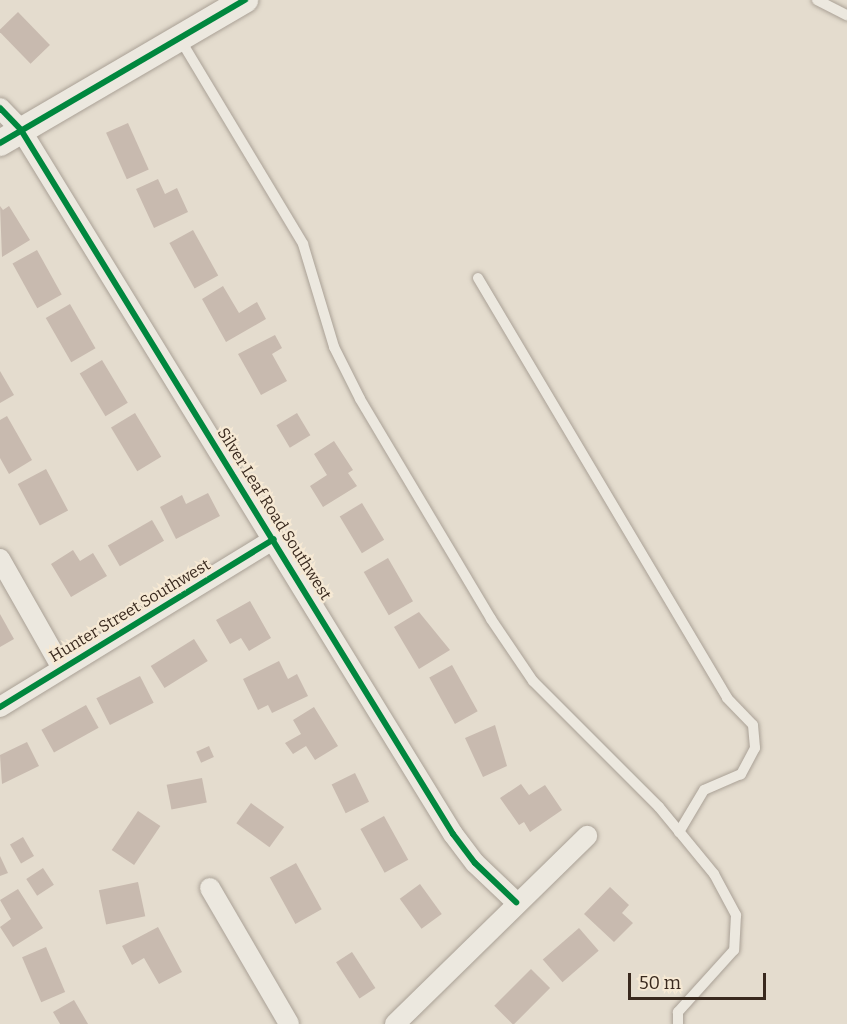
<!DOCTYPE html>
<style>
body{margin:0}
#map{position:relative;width:847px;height:1024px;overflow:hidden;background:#e4dcce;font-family:Bitter,serif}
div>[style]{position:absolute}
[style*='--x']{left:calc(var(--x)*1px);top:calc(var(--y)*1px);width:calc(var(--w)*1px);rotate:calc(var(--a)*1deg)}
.building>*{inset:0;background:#c8baaf;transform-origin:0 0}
.roads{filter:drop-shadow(0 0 2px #aaa196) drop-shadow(0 0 2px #aaa196)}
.service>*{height:10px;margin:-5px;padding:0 5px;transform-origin:5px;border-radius:5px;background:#ece8df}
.minor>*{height:20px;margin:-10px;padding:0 10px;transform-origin:10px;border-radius:10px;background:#ece8df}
.tertiary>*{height:26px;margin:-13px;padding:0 13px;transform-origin:13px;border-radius:13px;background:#ece8df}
.cycleway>*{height:6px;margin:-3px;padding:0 3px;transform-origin:3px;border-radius:3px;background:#00873e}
span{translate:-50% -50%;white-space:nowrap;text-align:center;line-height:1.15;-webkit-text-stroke:4.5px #f6e9d4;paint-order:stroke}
.street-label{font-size:16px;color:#39291e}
.scale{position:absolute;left:628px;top:973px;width:138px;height:27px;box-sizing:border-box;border:3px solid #39291e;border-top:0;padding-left:8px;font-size:18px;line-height:21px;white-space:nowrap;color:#39291e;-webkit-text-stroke:4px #f6e9d4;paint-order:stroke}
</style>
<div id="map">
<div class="building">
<div style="left:18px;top:12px;width:46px;height:27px;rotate:46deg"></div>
<div style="left:128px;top:123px;width:51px;height:24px;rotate:66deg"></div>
<div style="clip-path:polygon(158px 179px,165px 194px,177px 188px,188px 212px,154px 228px,136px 189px)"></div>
<div style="clip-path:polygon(0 206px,3px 210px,9px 206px,30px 240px,2px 257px)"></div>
<div style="left:193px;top:230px;width:52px;height:27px;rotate:61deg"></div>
<div style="left:37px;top:250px;width:51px;height:28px;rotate:61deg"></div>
<div style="clip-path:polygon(223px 286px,239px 313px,257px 302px,266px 319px,226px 342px,202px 299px)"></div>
<div style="left:70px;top:304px;width:51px;height:28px;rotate:60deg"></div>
<div style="clip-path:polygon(275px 335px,282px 348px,272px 354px,287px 381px,261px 395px,238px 354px)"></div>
<div style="left:102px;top:360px;width:50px;height:26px;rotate:59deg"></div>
<div style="clip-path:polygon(0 371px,14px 395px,0 403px)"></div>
<div style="left:135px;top:413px;width:51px;height:28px;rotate:59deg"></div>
<div style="left:297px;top:413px;width:26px;height:24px;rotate:59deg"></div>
<div style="clip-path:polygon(7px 416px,32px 460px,9px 474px,0 458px,0 420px)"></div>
<div style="clip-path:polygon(334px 441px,353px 470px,348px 473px,357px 486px,323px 507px,310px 486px,327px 475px,314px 454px)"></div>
<div style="left:46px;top:469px;width:47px;height:32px;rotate:62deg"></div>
<div style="clip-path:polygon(208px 493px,220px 516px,176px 539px,160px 507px,182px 495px,186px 504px)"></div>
<div style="left:362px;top:503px;width:43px;height:26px;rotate:59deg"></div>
<div style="left:152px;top:520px;width:24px;height:51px;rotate:60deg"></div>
<div style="clip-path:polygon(73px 550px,80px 561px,93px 553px,107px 576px,71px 597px,51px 564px)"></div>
<div style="left:388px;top:558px;width:50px;height:28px;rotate:60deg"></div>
<div style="clip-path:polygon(250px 601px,271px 638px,249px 651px,241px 638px,230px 644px,216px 620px)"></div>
<div style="clip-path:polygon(419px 612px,450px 650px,419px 669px,394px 627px)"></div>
<div style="clip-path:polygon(0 614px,14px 639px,0 647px)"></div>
<div style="left:194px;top:639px;width:26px;height:51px;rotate:58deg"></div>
<div style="clip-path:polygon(279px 661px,288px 679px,297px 674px,308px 696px,272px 713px,268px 705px,258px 710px,243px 679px)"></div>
<div style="left:452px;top:665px;width:53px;height:26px;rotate:61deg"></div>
<div style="left:140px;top:676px;width:30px;height:49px;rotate:63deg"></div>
<div style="left:86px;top:705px;width:26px;height:51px;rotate:61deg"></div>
<div style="clip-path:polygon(314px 707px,338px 746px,315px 760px,306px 746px,293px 754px,285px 743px,301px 734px,293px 720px)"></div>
<div style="clip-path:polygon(495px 725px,507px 766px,483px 777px,465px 738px)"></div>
<div style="clip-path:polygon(27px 742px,39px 766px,2px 784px,0 755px)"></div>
<div style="left:209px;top:746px;width:12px;height:14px;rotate:66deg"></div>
<div style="left:355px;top:773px;width:32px;height:26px;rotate:64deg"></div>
<div style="left:202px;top:778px;width:25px;height:36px;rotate:79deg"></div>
<div style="clip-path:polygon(521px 784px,529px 795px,545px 785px,562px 810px,530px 832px,524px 822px,519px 825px,500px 798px)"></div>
<div style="left:251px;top:803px;width:41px;height:25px;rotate:36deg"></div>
<div style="left:138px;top:811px;width:27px;height:47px;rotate:34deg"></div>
<div style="left:384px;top:816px;width:50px;height:27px;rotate:61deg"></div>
<div style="left:23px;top:837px;width:22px;height:15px;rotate:60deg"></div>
<div style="clip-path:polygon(0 856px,8px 873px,0 876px)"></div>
<div style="left:296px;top:863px;width:53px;height:30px;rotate:61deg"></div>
<div style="left:43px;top:868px;width:20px;height:20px;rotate:57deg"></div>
<div style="left:138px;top:882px;width:35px;height:40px;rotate:78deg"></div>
<div style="left:420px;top:884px;width:37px;height:25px;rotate:54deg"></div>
<div style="clip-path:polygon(610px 887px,629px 905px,622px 913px,633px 923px,614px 942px,584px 914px)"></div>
<div style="clip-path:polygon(18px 889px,43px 928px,13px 947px,0 927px,11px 919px,0 900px)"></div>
<div style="clip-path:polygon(158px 927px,182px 972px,159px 984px,144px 958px,132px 965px,122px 946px)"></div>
<div style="left:579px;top:928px;width:30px;height:48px;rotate:49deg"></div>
<div style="left:46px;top:947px;width:49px;height:26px;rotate:67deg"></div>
<div style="left:352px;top:952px;width:43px;height:19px;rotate:57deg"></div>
<div style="left:531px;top:969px;width:27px;height:52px;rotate:45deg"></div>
<div style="clip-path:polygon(74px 1000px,88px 1024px,60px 1024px,53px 1012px)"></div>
</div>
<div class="roads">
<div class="service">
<div style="--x:817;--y:0;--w:34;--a:27"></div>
<div style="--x:180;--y:39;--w:239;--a:59"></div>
<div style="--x:303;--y:244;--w:108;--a:73.2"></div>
<div style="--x:334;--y:347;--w:58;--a:63.4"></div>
<div style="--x:360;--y:399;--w:256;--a:59.2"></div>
<div style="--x:491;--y:619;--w:75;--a:55.9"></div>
<div style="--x:533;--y:681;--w:178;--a:45"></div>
<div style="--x:659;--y:807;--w:87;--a:50.6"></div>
<div style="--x:714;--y:874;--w:47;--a:61.8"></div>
<div style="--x:736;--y:915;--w:35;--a:93"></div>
<div style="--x:734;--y:950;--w:84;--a:132.1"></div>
<div style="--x:678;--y:1012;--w:12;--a:90"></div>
<div style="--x:478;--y:278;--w:488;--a:59.3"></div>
<div style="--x:727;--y:698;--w:37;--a:46"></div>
<div style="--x:753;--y:725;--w:23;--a:85"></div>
<div style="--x:755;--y:748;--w:30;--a:118"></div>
<div style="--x:741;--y:774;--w:40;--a:156.6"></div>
<div style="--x:704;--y:790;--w:49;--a:120.8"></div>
</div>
<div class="minor">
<div style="--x:0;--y:108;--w:30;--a:46"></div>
<div style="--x:21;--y:130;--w:826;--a:58.47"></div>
<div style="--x:453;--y:834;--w:36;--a:53"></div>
<div style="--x:475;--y:863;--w:57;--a:43.6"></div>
<div style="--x:0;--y:559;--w:125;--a:60.4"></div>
<div style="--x:0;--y:707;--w:321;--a:-31.5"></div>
<div style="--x:210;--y:888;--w:157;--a:59.8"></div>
<div style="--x:395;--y:1024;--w:269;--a:-44.4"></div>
</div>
<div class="tertiary">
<div style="--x:0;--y:143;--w:284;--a:-30.3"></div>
</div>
</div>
<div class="cycleway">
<div style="--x:0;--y:108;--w:30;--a:46"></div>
<div style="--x:21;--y:130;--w:826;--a:58.47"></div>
<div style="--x:453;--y:834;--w:36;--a:53"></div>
<div style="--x:475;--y:863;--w:57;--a:43.6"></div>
<div style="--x:0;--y:143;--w:284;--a:-30.3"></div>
<div style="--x:0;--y:707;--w:321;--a:-31.5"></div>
</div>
<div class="street-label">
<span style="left:274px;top:514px;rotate:58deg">Silver Leaf Road Southwest</span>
<span style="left:130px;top:611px;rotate:-31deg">Hunter Street Southwest</span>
</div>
<div class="scale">50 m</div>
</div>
